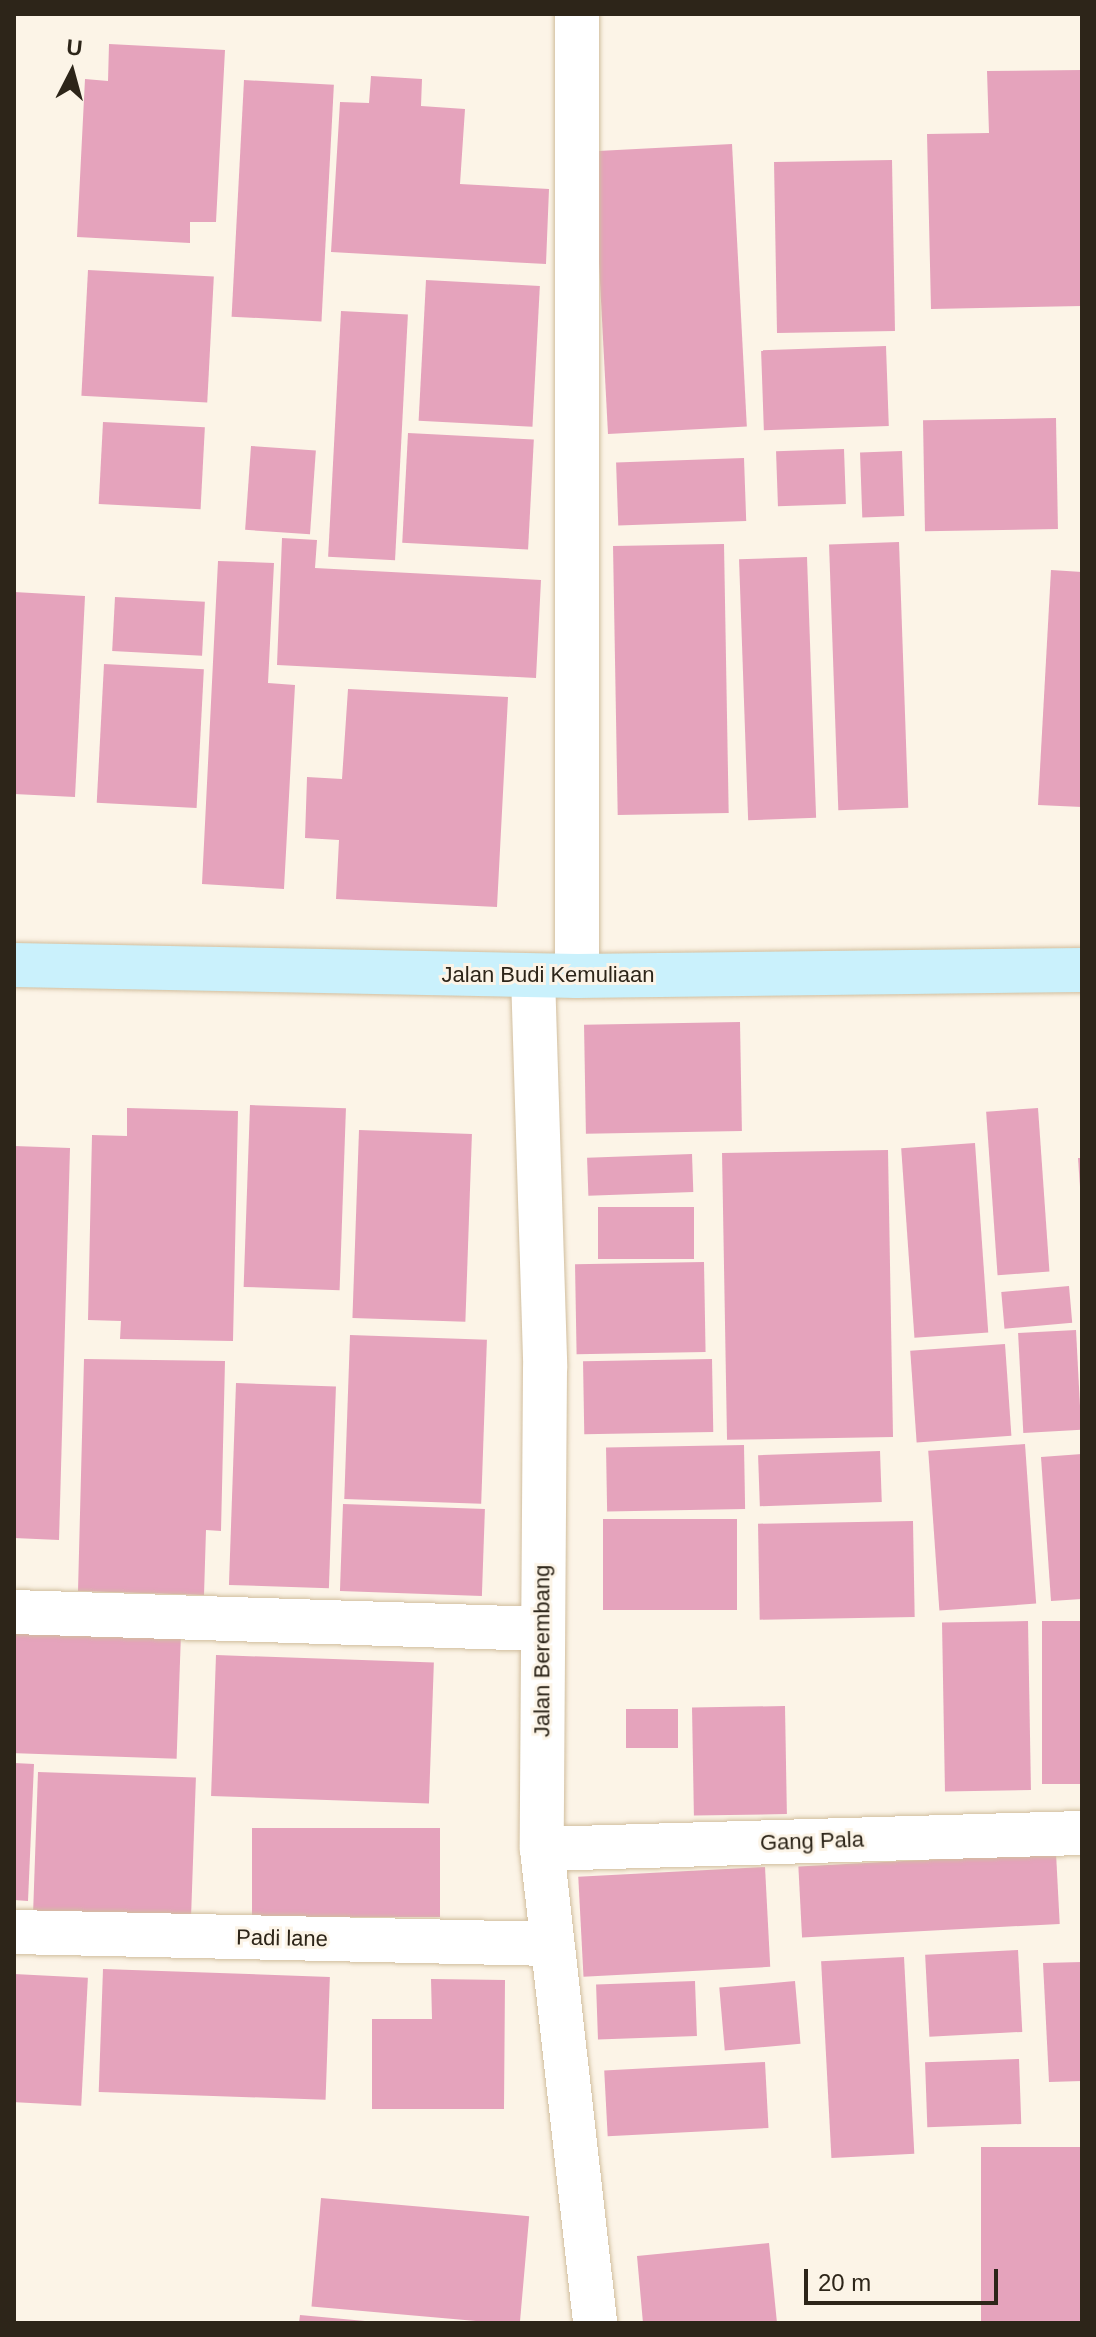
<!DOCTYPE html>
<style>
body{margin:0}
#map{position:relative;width:1096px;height:2337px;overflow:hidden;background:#fcf4e7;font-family:Arial,sans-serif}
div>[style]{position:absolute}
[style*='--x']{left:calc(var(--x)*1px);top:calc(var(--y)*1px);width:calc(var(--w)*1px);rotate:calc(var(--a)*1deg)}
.building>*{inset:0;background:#e5a3bc;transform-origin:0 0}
.roads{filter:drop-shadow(0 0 2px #d1be9e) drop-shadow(0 0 2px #d1be9e)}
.street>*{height:44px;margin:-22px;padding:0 22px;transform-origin:22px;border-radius:22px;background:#fff}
.secondary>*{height:44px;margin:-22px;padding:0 22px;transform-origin:22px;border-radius:22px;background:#caf1fc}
span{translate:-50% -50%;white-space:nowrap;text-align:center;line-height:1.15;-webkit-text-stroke:6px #fcf4e7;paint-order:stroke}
.street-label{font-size:22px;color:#2d2519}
.frame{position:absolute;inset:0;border:16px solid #2d2519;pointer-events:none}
.north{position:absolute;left:32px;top:32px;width:80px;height:80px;-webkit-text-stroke:6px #fcf4e7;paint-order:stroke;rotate:6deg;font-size:22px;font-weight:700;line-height:32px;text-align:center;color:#2d2519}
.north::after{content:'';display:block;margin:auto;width:28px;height:36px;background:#2d2519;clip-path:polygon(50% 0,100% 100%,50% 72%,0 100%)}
.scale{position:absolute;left:804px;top:2269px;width:194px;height:36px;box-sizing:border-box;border:4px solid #2d2519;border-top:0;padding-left:10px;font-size:24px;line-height:28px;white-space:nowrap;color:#2d2519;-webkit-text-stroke:6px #fcf4e7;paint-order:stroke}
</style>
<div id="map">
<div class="building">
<div style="clip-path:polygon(109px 44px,225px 50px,216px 222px,190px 222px,190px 243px,77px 237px,85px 79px,108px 81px)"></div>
<div style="clip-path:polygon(1082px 70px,1082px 306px,931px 309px,927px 134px,989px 133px,987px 71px)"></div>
<div style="clip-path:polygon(371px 76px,422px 79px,421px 106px,465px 109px,460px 184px,549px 189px,546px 264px,331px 252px,340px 102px,369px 103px)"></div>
<div style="left:244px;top:80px;width:90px;height:237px;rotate:3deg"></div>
<div style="left:732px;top:144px;width:283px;height:139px;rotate:87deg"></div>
<div style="left:892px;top:160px;width:171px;height:118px;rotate:89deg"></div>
<div style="left:88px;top:270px;width:126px;height:126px;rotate:3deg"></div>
<div style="left:426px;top:280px;width:114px;height:141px;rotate:3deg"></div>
<div style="left:341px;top:311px;width:67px;height:246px;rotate:3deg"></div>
<div style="left:886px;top:346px;width:80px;height:125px;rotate:88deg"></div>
<div style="left:1056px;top:418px;width:111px;height:133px;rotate:89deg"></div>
<div style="left:103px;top:422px;width:102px;height:82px;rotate:3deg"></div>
<div style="left:408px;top:433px;width:126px;height:110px;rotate:3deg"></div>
<div style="left:251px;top:446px;width:65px;height:84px;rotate:4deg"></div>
<div style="left:844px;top:449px;width:55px;height:68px;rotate:88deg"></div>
<div style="left:902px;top:451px;width:65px;height:42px;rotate:88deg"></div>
<div style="left:744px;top:458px;width:63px;height:128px;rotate:88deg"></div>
<div style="clip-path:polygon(282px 538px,317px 540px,315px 568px,541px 580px,536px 678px,277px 665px)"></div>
<div style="left:899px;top:542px;width:266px;height:70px;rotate:88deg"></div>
<div style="left:724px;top:544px;width:269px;height:111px;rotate:89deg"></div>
<div style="left:807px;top:557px;width:261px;height:68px;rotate:88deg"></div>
<div style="clip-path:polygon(218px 561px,274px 563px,268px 683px,295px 685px,284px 889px,202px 884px)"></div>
<div style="clip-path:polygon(1051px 570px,1082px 572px,1082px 807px,1038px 805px)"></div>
<div style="clip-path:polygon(14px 592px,85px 596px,75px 797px,14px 794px)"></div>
<div style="left:115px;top:597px;width:90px;height:54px;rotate:3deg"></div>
<div style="left:104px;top:664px;width:100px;height:139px;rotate:3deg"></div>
<div style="clip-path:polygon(348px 689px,508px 697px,497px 907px,336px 899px,339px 840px,305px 838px,307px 777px,342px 779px)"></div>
<div style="left:740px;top:1022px;width:109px;height:156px;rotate:89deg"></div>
<div style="left:250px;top:1105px;width:96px;height:182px;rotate:2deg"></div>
<div style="clip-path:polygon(127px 1108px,238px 1111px,233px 1341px,120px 1339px,121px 1321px,88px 1320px,92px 1135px,127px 1136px)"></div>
<div style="left:1038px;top:1108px;width:164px;height:52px;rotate:86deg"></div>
<div style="left:359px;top:1130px;width:113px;height:188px;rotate:2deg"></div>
<div style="left:975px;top:1143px;width:190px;height:74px;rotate:86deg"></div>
<div style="clip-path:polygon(14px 1146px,70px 1148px,59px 1540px,14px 1538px)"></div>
<div style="left:888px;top:1150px;width:287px;height:166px;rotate:89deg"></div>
<div style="left:692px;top:1154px;width:38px;height:105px;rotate:88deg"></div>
<div style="clip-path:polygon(1078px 1158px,1082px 1158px,1082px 1187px,1080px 1187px)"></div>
<div style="left:598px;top:1207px;width:96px;height:52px"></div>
<div style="left:704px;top:1262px;width:90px;height:129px;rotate:89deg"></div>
<div style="left:1069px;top:1286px;width:37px;height:68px;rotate:85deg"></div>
<div style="left:1076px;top:1330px;width:100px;height:58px;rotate:87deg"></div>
<div style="left:350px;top:1335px;width:137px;height:164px;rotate:2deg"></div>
<div style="left:1005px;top:1344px;width:92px;height:95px;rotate:86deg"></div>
<div style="clip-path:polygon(84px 1359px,225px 1361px,221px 1531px,206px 1530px,204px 1595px,78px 1591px)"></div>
<div style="left:712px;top:1359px;width:73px;height:129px;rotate:89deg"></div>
<div style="left:236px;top:1383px;width:100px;height:202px;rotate:2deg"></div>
<div style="left:1025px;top:1444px;width:160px;height:97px;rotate:86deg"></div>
<div style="left:744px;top:1445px;width:64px;height:138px;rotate:89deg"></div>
<div style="left:880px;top:1451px;width:51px;height:122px;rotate:88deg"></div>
<div style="clip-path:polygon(1082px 1454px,1082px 1599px,1051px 1601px,1041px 1457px)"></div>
<div style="left:343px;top:1504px;width:142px;height:87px;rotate:2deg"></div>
<div style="left:737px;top:1519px;width:91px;height:134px;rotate:90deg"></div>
<div style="left:913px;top:1521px;width:96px;height:155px;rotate:89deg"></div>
<div style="left:1028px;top:1621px;width:169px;height:86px;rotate:89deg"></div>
<div style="left:1082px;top:1621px;width:163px;height:40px;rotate:90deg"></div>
<div style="left:14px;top:1630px;width:167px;height:123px;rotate:2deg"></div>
<div style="left:216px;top:1655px;width:218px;height:141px;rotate:2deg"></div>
<div style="left:785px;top:1706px;width:108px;height:93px;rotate:89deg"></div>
<div style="left:678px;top:1709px;width:39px;height:52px;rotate:90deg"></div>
<div style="clip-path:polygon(14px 1763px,34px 1764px,28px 1901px,14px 1900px)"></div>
<div style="left:38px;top:1772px;width:158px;height:141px;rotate:2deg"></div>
<div style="left:252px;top:1828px;width:188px;height:89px"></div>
<div style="left:1056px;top:1853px;width:71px;height:258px;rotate:87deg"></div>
<div style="left:765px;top:1867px;width:100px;height:187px;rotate:87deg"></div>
<div style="left:1018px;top:1950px;width:82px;height:93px;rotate:87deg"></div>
<div style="left:904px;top:1957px;width:197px;height:83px;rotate:87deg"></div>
<div style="clip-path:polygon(1082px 1962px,1082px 2081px,1049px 2082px,1043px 1963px)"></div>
<div style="left:103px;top:1969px;width:227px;height:123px;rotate:2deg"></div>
<div style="left:14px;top:1974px;width:74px;height:128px;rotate:3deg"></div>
<div style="clip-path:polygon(431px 1979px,505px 1980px,504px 2109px,372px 2109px,372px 2019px,432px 2019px)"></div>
<div style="left:695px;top:1981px;width:55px;height:99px;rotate:88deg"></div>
<div style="left:795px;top:1981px;width:63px;height:76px;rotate:85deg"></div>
<div style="left:1019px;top:2059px;width:65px;height:94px;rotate:88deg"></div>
<div style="left:765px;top:2062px;width:66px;height:161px;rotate:87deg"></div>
<div style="left:1082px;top:2147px;width:176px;height:101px;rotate:90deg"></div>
<div style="left:321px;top:2198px;width:209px;height:109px;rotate:5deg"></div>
<div style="clip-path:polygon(769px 2243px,777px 2323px,643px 2323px,637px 2256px)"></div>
<div style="clip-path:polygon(300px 2315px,365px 2321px,365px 2323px,299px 2323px)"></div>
</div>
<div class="roads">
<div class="street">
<div style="--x:533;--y:976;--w:392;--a:88.2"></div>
<div style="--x:545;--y:1368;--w:481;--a:90.4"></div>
<div style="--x:542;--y:1849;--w:477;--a:83.6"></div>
<div style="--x:577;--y:976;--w:962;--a:-90"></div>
<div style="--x:14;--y:1612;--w:528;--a:1.84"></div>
<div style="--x:542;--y:1849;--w:540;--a:-1.7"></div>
<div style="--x:14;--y:1932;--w:537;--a:1.28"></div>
</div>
<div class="secondary">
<div style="--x:14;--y:965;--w:563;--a:1.12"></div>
<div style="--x:577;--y:976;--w:505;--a:-0.68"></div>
</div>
</div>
<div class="street-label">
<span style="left:548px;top:975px">Jalan Budi Kemuliaan</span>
<span style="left:542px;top:1651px;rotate:-90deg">Jalan Berembang</span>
<span style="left:812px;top:1841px;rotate:-2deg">Gang Pala</span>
<span style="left:282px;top:1938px;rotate:1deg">Padi lane</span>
</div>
<div class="frame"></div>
<div class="north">U</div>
<div class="scale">20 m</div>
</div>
